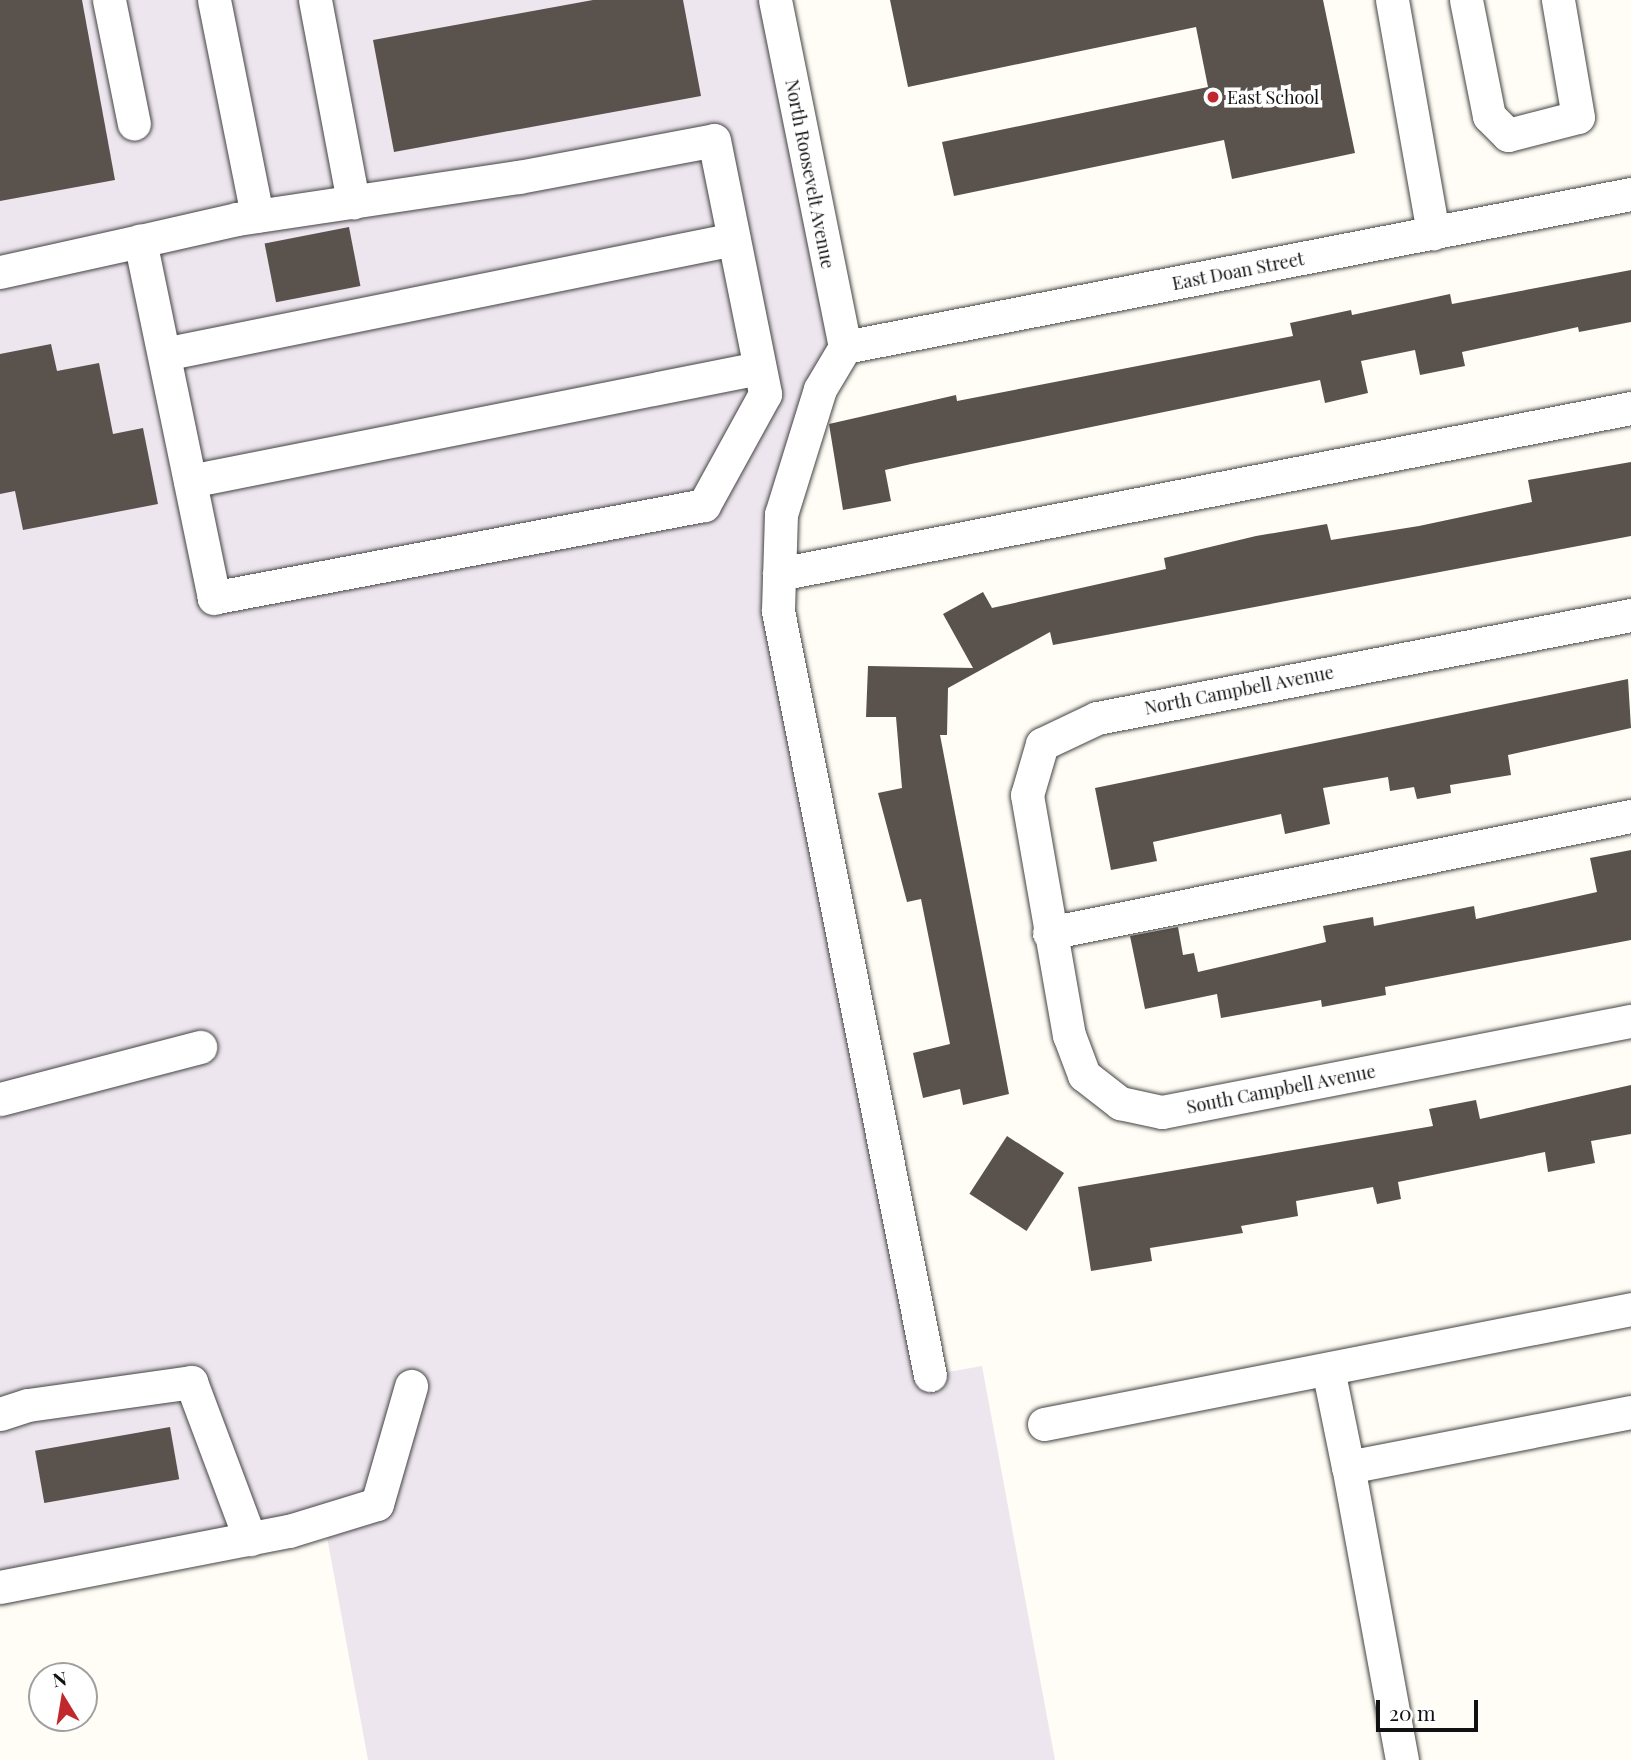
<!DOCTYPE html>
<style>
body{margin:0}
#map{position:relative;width:1631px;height:1760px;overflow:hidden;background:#fffdf5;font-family:"Playfair Display",serif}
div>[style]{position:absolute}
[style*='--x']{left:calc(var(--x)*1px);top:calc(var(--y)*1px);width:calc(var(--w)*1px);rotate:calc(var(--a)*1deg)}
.industrial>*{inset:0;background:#eee6ef}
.building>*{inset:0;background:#59524d;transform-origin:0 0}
.roads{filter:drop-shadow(0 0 2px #444) drop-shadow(0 0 2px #444)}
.minor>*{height:33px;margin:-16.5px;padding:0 16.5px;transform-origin:16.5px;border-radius:16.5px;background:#fff}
.dots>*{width:19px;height:19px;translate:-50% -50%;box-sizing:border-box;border:4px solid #fff;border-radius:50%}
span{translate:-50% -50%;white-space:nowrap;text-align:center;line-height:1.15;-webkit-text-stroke:7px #fff;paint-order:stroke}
.poi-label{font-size:18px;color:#111}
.left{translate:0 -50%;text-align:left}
.street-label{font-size:18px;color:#111}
.north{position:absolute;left:28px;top:1662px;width:70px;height:70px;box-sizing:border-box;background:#fff;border:2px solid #a0a0a0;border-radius:50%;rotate:349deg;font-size:19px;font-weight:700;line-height:28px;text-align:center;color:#111}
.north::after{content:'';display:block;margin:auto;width:24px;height:32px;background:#c1282d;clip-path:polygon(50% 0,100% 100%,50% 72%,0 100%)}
.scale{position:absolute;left:1376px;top:1700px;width:102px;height:32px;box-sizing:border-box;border:4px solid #111;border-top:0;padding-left:9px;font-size:21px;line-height:24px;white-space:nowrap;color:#111;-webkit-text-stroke:5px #fff;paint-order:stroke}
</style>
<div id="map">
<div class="industrial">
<div style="clip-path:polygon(0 0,775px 0,845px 347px,820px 389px,778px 611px,931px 1375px,982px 1366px,1055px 1760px,368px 1760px,327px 1537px,0 1606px)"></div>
</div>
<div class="building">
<div style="clip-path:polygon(0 0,82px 0,115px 180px,0 201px)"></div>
<div style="clip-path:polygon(593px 0,683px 0,701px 96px,394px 152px,373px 40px)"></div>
<div style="clip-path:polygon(890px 0,1323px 0,1355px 153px,1232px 179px,1224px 140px,954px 196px,942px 142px,1208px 87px,1196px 27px,908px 87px)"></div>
<div style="left:349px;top:227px;width:60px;height:86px;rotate:79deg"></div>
<div style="clip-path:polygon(1631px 270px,1631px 322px,1579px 332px,1578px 327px,1462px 352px,1465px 366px,1420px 375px,1415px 350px,1361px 361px,1368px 393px,1325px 403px,1320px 380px,911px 464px,885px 470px,891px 501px,843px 510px,829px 424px,956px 395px,957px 401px,1293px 336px,1290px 323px,1351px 310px,1352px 315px,1450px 294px,1452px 304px)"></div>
<div style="clip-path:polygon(51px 344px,57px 371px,99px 363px,113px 434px,143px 428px,158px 504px,23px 530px,15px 491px,0 494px,0 354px)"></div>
<div style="clip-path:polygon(1631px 462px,1631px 536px,1053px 645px,1050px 632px,948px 688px,947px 735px,940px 735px,1009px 1094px,963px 1105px,960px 1089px,923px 1098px,913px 1053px,950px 1044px,921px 899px,907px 902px,878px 793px,902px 788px,896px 717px,866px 717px,868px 666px,973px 668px,943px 614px,983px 592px,992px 608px,1166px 569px,1164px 558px,1256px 536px,1327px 524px,1331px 540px,1419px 526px,1532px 502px,1528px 480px)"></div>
<div style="clip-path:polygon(1628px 679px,1631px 728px,1508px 755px,1511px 775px,1450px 785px,1451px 793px,1417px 799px,1414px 787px,1390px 791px,1388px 777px,1323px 788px,1330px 824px,1285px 834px,1281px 814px,1153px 842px,1157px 861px,1111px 870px,1095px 788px)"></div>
<div style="clip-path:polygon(1631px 850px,1631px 940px,1385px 987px,1386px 995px,1322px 1007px,1321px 1000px,1221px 1018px,1217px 994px,1145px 1009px,1130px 936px,1178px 927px,1183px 955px,1194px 953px,1198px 972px,1326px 942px,1323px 926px,1373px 917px,1374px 926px,1474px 906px,1476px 919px,1597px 892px,1590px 858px)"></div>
<div style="clip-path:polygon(1631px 1085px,1631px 1134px,1591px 1141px,1595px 1163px,1548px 1172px,1545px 1152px,1398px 1182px,1401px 1199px,1377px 1204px,1373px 1187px,1296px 1201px,1298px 1216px,1241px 1226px,1243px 1233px,1150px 1248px,1152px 1261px,1091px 1271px,1078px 1187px,1433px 1126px,1429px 1109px,1476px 1100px,1480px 1119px)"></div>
<div style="left:1007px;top:1136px;width:68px;height:69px;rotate:33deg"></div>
<div style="left:170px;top:1427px;width:53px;height:137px;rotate:80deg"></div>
</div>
<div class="roads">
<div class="minor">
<div style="--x:109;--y:0;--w:126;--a:78.6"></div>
<div style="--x:214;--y:0;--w:220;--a:78.7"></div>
<div style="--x:315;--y:0;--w:206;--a:79.3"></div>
<div style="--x:775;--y:0;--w:354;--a:78.6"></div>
<div style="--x:1392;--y:0;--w:237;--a:80"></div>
<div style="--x:1466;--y:0;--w:118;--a:78.8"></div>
<div style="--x:1489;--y:116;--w:27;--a:45"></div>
<div style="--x:1508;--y:135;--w:72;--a:-14.4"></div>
<div style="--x:1578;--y:117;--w:119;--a:-99.7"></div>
<div style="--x:0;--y:272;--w:143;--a:-12.5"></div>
<div style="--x:140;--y:241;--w:99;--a:-12.8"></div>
<div style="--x:237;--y:219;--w:285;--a:-8.5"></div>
<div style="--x:519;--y:177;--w:198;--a:-10.7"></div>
<div style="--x:714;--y:140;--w:259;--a:78.6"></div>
<div style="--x:765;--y:394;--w:127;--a:118.8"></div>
<div style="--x:704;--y:505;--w:499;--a:169.3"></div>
<div style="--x:214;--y:598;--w:365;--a:-101.7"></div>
<div style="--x:845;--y:347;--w:49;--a:120.8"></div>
<div style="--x:820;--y:389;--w:131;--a:107.3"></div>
<div style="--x:781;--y:514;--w:97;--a:91.8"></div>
<div style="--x:778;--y:611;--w:779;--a:78.75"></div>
<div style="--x:845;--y:347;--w:801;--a:-11.02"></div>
<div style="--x:164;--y:354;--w:581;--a:-11.41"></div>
<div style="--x:190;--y:481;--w:580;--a:-11.23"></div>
<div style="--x:779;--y:574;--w:868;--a:-11.03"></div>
<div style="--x:1631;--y:615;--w:544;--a:169.08"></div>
<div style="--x:1097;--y:718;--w:61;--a:154.7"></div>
<div style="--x:1042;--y:744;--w:53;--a:106.4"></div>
<div style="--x:1027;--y:795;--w:244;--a:80.1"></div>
<div style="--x:1069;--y:1035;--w:43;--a:69.4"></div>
<div style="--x:1084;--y:1075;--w:46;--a:37.9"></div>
<div style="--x:1120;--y:1103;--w:43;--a:12.1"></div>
<div style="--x:1162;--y:1112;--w:478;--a:-11"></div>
<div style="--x:1049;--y:933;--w:594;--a:-11.37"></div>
<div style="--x:0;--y:1099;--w:207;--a:-14.6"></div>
<div style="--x:1328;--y:1369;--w:100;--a:78.5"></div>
<div style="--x:0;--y:1414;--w:29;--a:-18"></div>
<div style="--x:28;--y:1405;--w:165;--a:-8"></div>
<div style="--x:191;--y:1382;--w:168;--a:69.4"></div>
<div style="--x:1044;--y:1424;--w:598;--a:-11.08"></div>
<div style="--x:0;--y:1587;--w:294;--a:-11"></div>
<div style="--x:289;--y:1531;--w:92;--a:-17.1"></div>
<div style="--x:377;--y:1504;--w:123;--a:-73.9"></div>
<div style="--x:1402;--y:1760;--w:298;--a:-100.4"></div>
<div style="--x:1348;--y:1467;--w:288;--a:-11"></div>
</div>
</div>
<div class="dots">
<div style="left:1213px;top:97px;background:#c1282d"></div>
</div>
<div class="poi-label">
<span class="left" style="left:1227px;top:97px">East School</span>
</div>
<div class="street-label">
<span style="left:810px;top:174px;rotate:79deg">North Roosevelt Avenue</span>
<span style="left:1238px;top:271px;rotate:-11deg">East Doan Street</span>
<span style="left:1239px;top:690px;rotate:-11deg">North Campbell Avenue</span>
<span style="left:1281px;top:1089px;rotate:-11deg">South Campbell Avenue</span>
</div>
<div class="north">N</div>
<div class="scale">20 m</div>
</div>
